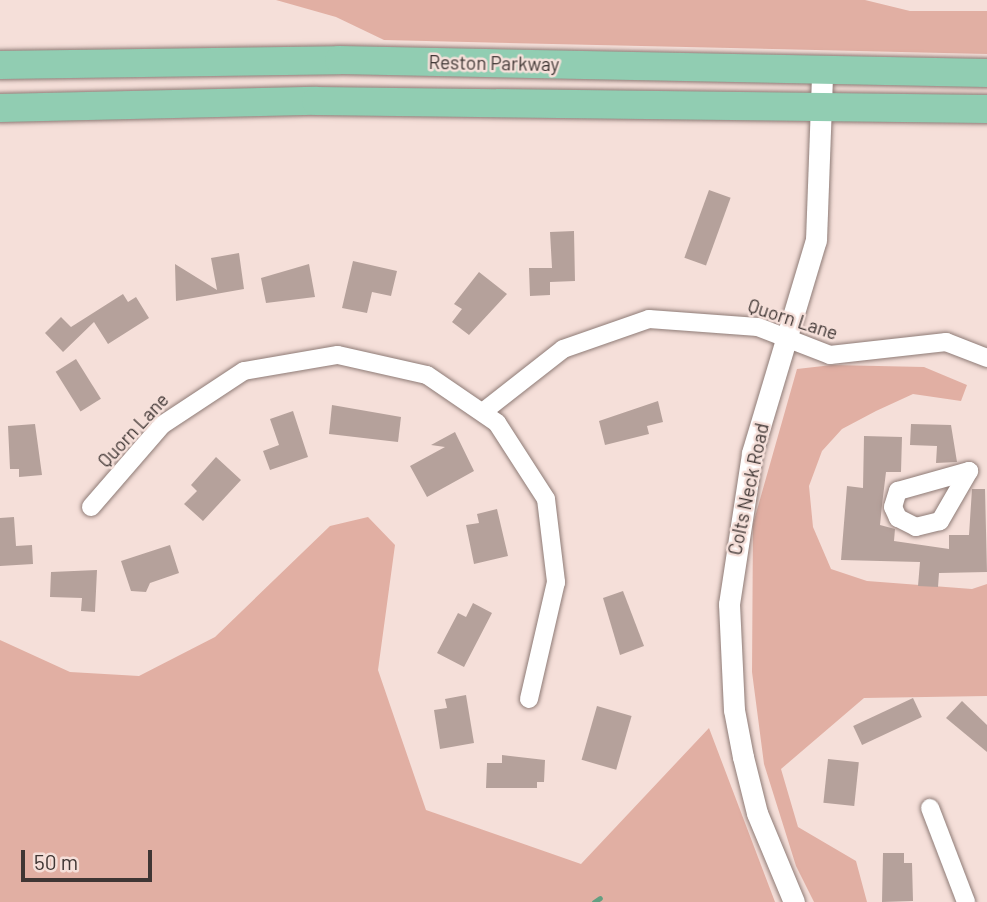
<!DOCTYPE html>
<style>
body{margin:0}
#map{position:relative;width:987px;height:902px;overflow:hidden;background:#f5dfd9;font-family:Barlow,sans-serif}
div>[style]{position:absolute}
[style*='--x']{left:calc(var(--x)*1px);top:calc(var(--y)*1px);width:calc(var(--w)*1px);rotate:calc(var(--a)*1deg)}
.green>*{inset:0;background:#e1afa3}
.stream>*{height:5px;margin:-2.5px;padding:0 2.5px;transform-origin:2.5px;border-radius:2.5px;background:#639f81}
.building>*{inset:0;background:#b5a19b;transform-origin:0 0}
.roads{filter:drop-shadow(0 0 2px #8e7b76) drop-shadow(0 0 2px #8e7b76)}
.minor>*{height:18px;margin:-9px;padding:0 9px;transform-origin:9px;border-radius:9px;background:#fff}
.tertiary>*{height:21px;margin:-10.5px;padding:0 10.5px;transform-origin:10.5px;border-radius:10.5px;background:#fff}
.primary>*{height:28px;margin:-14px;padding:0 14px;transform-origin:14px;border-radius:14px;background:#91cdb2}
span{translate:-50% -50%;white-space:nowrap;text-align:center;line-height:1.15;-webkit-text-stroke:5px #f5dfd9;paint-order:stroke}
.street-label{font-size:19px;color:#3f3634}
.scale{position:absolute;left:21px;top:850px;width:131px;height:32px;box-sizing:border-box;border:4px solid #3f3634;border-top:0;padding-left:9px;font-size:21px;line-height:24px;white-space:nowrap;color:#3f3634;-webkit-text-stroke:5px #f5dfd9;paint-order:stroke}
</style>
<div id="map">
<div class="green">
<div style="clip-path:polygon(276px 0,865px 0,910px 11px,987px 11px,987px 54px,384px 40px,336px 17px)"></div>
<div style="clip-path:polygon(832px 365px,924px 367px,967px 385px,961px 401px,913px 394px,876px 411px,842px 429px,822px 451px,809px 486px,813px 527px,831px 569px,867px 581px,972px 589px,987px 584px,987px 696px,864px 698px,781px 769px,798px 827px,856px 861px,867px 902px,814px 902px,796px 866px,764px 764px,752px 672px,753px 524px,797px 369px)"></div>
<div style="clip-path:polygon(368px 517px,395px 545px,378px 670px,426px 810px,581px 864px,709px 728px,775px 902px,0 902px,0 640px,70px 672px,139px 676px,215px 637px,330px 526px)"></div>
</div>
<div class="stream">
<div style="--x:594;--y:902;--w:7;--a:-34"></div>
</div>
<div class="building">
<div style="left:709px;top:190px;width:23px;height:72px;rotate:20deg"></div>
<div style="clip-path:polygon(574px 231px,575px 281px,550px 282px,550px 295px,530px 296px,529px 268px,552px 268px,550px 232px)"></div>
<div style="clip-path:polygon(239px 253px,244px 289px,176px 301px,175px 264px,217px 290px,211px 258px)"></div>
<div style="clip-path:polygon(353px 261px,397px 271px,391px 296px,372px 292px,367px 313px,342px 308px)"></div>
<div style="clip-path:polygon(309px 264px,315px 297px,266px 303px,261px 278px)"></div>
<div style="clip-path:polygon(479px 272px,507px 294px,469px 335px,452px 322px,462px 309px,454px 304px)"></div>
<div style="clip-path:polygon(123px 294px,128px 302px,136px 297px,149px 318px,108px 344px,94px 322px,63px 352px,45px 333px,61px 317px,71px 327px)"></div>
<div style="left:76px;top:359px;width:47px;height:24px;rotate:58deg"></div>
<div style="clip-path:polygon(658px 401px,663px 422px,647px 426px,649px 434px,605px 445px,599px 421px)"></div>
<div style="clip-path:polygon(332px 405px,401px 417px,398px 442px,329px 434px)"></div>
<div style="clip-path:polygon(293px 411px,308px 457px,270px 470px,263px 451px,279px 445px,270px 419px)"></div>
<div style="clip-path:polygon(35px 424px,42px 475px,19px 477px,19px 469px,10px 469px,8px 426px)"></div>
<div style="clip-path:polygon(911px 424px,951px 425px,957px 462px,936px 463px,937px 446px,910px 445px)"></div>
<div style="clip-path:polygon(455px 432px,474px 471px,427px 497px,410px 466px,445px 447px,431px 445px)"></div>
<div style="clip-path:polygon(864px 436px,902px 437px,901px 472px,886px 472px,882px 505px,880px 525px,895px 529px,894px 541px,949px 549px,949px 535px,969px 535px,972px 489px,985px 489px,987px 572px,939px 573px,938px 587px,918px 586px,920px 562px,841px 560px,847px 486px,863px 488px)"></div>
<div style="clip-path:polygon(216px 457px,241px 480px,203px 521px,184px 504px,197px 491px,191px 485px)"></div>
<div style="clip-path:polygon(497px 509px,508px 556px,474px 564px,466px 525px,479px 523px,477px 514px)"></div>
<div style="clip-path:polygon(14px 517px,16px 546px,32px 545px,33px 564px,0 566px,0 518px)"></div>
<div style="clip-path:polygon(170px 545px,179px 573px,150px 583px,146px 592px,131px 591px,121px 561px)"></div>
<div style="clip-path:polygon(97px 570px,95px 612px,81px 611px,82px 598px,50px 597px,51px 572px)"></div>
<div style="clip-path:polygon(623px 591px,644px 646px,620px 655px,603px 598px)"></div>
<div style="clip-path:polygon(473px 603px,492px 613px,464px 667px,437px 653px,458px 613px,466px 617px)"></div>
<div style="clip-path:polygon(466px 695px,474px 743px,440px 749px,434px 710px,447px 708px,445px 699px)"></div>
<div style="left:913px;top:698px;width:21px;height:66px;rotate:65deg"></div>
<div style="clip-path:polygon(962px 701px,987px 725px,987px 752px,946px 718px)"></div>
<div style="left:597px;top:706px;width:36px;height:56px;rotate:16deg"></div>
<div style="clip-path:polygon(502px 755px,545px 760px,544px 782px,537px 782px,537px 788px,486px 788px,487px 763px,502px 763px)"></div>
<div style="left:828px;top:759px;width:31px;height:44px;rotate:6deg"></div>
<div style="clip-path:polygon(883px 853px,904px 853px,904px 863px,912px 863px,913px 901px,882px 902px)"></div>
</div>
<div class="roads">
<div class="minor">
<div style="--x:484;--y:411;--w:100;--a:-38.1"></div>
<div style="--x:563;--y:349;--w:91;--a:-19.2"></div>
<div style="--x:649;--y:319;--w:109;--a:4.2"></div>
<div style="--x:758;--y:327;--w:77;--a:21.3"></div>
<div style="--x:830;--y:355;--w:117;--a:-6.4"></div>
<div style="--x:946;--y:342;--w:44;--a:21.3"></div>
<div style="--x:969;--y:471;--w:58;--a:120.1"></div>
<div style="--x:940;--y:521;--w:25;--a:166"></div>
<div style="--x:916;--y:527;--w:20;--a:-153"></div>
<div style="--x:898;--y:518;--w:12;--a:-114"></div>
<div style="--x:893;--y:507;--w:17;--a:-73"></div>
<div style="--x:898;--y:491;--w:74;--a:-15.7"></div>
<div style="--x:91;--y:507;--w:108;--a:-49.1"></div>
<div style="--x:162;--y:425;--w:98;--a:-33.4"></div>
<div style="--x:244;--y:371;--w:95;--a:-9.7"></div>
<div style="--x:338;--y:355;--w:91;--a:12.7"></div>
<div style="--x:427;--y:375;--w:85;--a:34.4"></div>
<div style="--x:497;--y:423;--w:90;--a:57.2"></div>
<div style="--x:546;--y:499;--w:84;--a:83.1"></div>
<div style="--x:556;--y:582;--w:120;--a:103"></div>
<div style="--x:930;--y:808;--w:101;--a:69"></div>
</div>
<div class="tertiary">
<div style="--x:794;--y:902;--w:96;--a:-112.6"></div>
<div style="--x:757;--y:813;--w:58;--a:-104"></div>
<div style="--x:743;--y:757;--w:48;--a:-100.8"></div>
<div style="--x:734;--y:710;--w:106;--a:-92.7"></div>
<div style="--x:729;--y:604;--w:153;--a:-81.3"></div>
<div style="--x:752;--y:453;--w:222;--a:-73.3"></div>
<div style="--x:816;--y:240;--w:167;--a:-87.9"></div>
</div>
<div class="primary">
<div style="--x:0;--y:65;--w:339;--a:-0.8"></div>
<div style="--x:339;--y:60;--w:648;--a:1.15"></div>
<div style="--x:0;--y:108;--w:316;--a:-1.3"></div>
<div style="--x:316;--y:101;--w:671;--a:0.68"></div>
</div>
</div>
<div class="street-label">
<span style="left:494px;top:63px;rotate:1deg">Reston Parkway</span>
<span style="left:793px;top:319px;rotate:18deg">Quorn Lane</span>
<span style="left:133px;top:430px;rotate:-47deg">Quorn Lane</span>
<span style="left:748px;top:489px;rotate:-78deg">Colts Neck Road</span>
</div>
<div class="scale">50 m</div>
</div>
